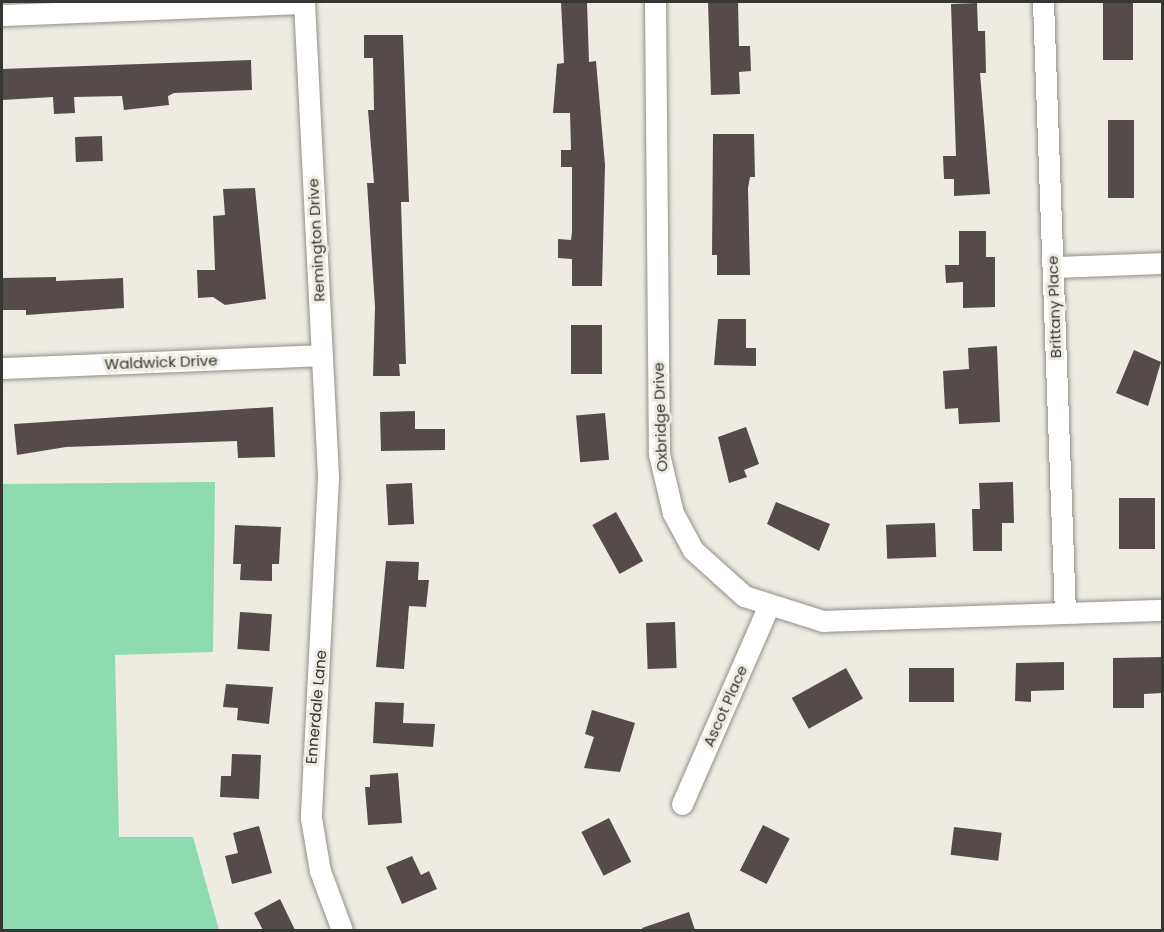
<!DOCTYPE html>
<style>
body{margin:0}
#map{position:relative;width:1164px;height:932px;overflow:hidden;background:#edebe2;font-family:Poppins,sans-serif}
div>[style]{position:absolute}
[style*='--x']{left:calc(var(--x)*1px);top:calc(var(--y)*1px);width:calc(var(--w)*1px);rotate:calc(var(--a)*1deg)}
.green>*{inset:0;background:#8edbb1}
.building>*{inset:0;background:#554b4b;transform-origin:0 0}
.roads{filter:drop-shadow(0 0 2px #918f87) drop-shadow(0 0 2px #918f87)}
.minor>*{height:21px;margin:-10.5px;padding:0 10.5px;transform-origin:10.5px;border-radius:10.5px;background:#fff}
span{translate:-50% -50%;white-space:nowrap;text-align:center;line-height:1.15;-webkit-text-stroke:6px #edebe2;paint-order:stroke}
.street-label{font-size:15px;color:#363632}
.frame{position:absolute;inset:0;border:3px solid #363632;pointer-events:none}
</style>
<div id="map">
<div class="green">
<div style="clip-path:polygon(215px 482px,213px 652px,115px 655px,119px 837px,193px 837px,219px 930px,2px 930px,2px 484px)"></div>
</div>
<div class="building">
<div style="clip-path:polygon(561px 2px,587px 2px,589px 62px,596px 61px,605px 165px,602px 286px,572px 286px,572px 259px,558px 258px,558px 239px,571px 240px,572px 232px,572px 167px,561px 167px,561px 150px,571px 150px,570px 113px,553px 113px,557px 64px,564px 63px)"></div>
<div style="clip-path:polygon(708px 2px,738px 2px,739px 46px,750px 46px,751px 71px,739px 72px,740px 94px,711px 95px)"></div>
<div style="left:1103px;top:2px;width:30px;height:58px"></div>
<div style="clip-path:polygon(977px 3px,978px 31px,985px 31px,986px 73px,980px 73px,990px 194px,954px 196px,954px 179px,944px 179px,943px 156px,956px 156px,951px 4px)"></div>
<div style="clip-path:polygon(364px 35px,403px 35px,409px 202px,401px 202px,406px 364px,399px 364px,400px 376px,373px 376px,375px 307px,367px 183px,374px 183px,368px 110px,374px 110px,373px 58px,364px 58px)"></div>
<div style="clip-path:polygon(251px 60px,252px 90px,174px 93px,168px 96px,169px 105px,124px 110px,122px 96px,74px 97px,75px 113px,54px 114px,53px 97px,2px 100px,2px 69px)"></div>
<div style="left:1134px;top:120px;width:78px;height:26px;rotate:90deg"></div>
<div style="clip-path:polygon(713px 134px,754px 134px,755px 177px,750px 177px,748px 188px,750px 275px,717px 275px,717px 255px,712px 255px)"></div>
<div style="left:102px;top:136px;width:25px;height:27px;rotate:88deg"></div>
<div style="clip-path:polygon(255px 188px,266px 299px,225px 305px,213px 297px,198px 298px,197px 270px,215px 270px,213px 216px,225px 215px,223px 189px)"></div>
<div style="clip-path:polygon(959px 231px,986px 231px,986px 257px,995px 257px,995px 307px,963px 308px,963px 282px,946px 283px,945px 265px,959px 265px)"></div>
<div style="clip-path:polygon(56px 277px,56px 281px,123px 278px,124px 308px,26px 315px,26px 310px,2px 310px,2px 278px)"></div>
<div style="clip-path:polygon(718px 319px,746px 319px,746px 348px,756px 348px,756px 366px,714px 365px)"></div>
<div style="left:571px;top:325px;width:31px;height:49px"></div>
<div style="clip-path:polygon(997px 346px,1000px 422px,959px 424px,958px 408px,945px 409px,943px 371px,969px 369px,968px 348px)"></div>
<div style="clip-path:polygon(1134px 350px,1161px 362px,1148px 406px,1116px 393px)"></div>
<div style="clip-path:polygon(273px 407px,275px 457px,238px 458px,237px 441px,66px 447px,17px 455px,14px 424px)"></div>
<div style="clip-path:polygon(415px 411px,415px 429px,445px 429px,445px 450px,381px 451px,380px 412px)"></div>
<div style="left:605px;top:413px;width:47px;height:29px;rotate:85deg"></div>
<div style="clip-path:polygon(746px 427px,759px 464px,744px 470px,747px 477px,729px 483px,718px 437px)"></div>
<div style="clip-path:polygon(1013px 482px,1014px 523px,1002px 523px,1002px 551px,973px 551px,972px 509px,980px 509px,979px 483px)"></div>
<div style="left:412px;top:483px;width:41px;height:26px;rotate:87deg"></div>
<div style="left:1155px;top:498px;width:51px;height:36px;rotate:90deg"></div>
<div style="clip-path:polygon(776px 502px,830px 524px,819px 551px,767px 524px)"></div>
<div style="left:616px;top:512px;width:56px;height:27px;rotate:61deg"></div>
<div style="left:935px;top:523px;width:34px;height:49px;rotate:88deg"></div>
<div style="clip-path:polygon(235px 525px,281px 527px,279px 564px,272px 564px,272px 581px,240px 580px,241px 564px,233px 564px)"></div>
<div style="clip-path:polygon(386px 561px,419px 562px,418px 580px,429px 580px,426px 607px,409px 606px,404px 669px,376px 667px)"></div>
<div style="left:240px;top:612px;width:32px;height:37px;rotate:4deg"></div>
<div style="left:675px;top:622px;width:46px;height:29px;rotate:88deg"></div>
<div style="clip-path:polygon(1162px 657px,1162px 693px,1144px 694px,1144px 708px,1113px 708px,1113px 658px)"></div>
<div style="clip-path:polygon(1064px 662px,1064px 690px,1031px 691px,1031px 702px,1015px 701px,1016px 663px)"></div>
<div style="left:846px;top:668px;width:35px;height:62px;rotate:61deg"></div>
<div style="left:909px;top:668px;width:45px;height:34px"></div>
<div style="clip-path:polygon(226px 684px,273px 687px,269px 724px,237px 720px,238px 708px,223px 707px)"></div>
<div style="clip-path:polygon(375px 702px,404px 703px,403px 723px,435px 724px,433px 747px,373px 743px)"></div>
<div style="clip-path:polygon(592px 710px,635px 723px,620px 772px,584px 768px,594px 737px,585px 734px)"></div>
<div style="clip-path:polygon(232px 754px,261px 755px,259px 799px,220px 797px,221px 776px,231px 776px)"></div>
<div style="clip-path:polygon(398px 773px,402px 823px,368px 825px,365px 787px,370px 787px,370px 775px)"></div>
<div style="left:609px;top:818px;width:49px;height:31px;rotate:63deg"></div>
<div style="left:763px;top:825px;width:30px;height:51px;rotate:27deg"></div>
<div style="clip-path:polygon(259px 826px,272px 873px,232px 884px,225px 856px,238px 853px,233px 833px)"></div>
<div style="left:954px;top:827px;width:48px;height:28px;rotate:7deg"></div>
<div style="clip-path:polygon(412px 856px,421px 875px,429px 871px,437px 889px,402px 904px,386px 867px)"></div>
<div style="clip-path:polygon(280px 899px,295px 930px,263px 930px,254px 913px)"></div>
<div style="clip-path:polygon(689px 912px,695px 930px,643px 930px,642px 928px)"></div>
</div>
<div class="roads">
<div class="minor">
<div style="--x:304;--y:2;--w:477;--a:87.1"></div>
<div style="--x:328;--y:478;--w:340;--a:92.9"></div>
<div style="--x:311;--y:818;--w:54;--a:80.4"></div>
<div style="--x:320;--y:871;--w:63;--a:69.6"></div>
<div style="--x:655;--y:2;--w:452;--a:89.5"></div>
<div style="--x:659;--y:454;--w:61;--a:76.7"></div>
<div style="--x:673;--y:513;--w:42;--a:61.6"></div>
<div style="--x:693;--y:550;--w:69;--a:42"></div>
<div style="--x:744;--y:596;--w:83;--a:17.6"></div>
<div style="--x:823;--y:621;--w:339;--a:-1.9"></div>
<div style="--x:1043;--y:2;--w:611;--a:87.94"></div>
<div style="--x:2;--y:15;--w:302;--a:-2.3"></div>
<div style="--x:1053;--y:267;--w:109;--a:-2.1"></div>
<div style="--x:2;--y:368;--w:319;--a:-2.3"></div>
<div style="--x:682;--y:804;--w:215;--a:-66.4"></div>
</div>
</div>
<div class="street-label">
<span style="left:316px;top:240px;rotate:-93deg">Remington Drive</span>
<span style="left:1054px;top:307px;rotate:-92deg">Brittany Place</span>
<span style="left:161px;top:362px;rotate:-2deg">Waldwick Drive</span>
<span style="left:660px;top:417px;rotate:-92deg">Oxbridge Drive</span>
<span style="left:725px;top:706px;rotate:-66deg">Ascot Place</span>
<span style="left:316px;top:707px;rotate:-85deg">Ennerdale Lane</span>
</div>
<div class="frame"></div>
</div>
